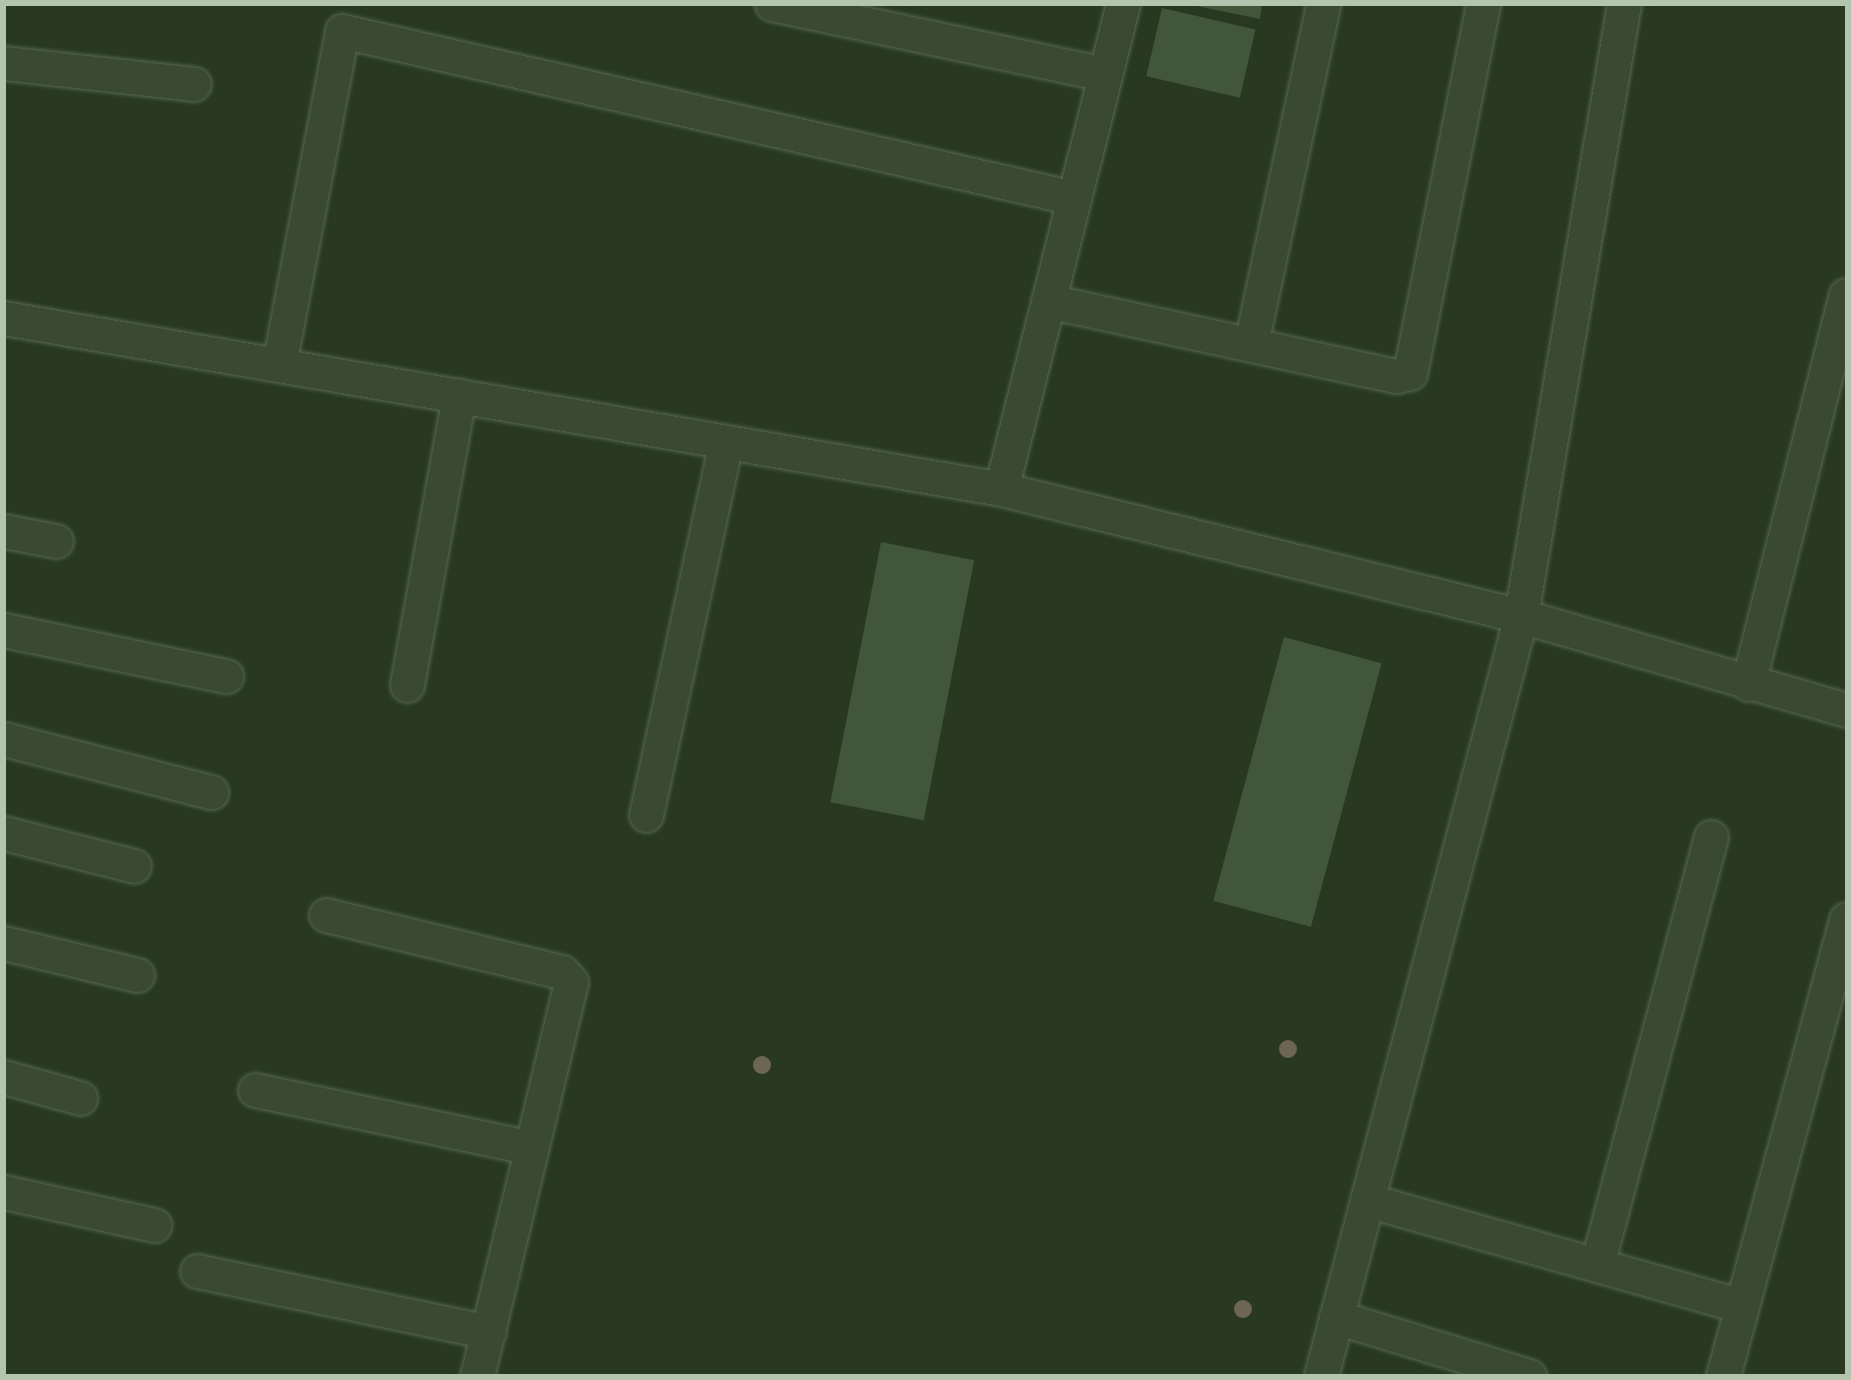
<!DOCTYPE html>
<style>
body{margin:0}
#map{position:relative;width:1851px;height:1380px;overflow:hidden;background:#283821;font-family:"Alegreya Sans",sans-serif}
div>[style]{position:absolute}
[style*='--x']{left:calc(var(--x)*1px);top:calc(var(--y)*1px);width:calc(var(--w)*1px);rotate:calc(var(--a)*1deg)}
.building>*{inset:0;background:#42573a;transform-origin:0 0}
.roads{filter:drop-shadow(0 0 2px #576752) drop-shadow(0 0 2px #576752)}
.minor>*{height:33px;margin:-16.5px;padding:0 16.5px;transform-origin:16.5px;border-radius:16.5px;background:#3a4934}
.trees>*{width:18px;height:18px;margin:-9px;border-radius:50%;background:#6d6654}
span{translate:-50% -50%;white-space:nowrap;text-align:center;line-height:1.15;-webkit-text-stroke:5px #1f2d1a;paint-order:stroke}
.frame{position:absolute;inset:0;border:6px solid #b4c5af;pointer-events:none}
</style>
<div id="map">
<div class="building">
<div style="clip-path:polygon(1187px 4px,1262px 4px,1260px 19px)"></div>
<div style="left:1162px;top:8px;width:96px;height:70px;rotate:13deg"></div>
<div style="left:881px;top:542px;width:95px;height:265px;rotate:11deg"></div>
<div style="left:1284px;top:637px;width:101px;height:273px;rotate:15deg"></div>
</div>
<div class="roads">
<div class="minor">
<div style="--x:772;--y:4;--w:340;--a:11.9"></div>
<div style="--x:4;--y:63;--w:191;--a:6.3"></div>
<div style="--x:1048;--y:301;--w:356;--a:12.2"></div>
<div style="--x:1396;--y:376;--w:14;--a:-12"></div>
<div style="--x:1410;--y:373;--w:376;--a:-78.8"></div>
<div style="--x:4;--y:318;--w:1012;--a:9.73"></div>
<div style="--x:1001;--y:489;--w:535;--a:13.72"></div>
<div style="--x:1521;--y:616;--w:338;--a:16.1"></div>
<div style="--x:1251;--y:344;--w:348;--a:-78"></div>
<div style="--x:279;--y:365;--w:340;--a:-79.3"></div>
<div style="--x:342;--y:31;--w:751;--a:12.85"></div>
<div style="--x:1001;--y:489;--w:500;--a:-75.88"></div>
<div style="--x:4;--y:531;--w:53;--a:10.9"></div>
<div style="--x:4;--y:630;--w:227;--a:11.7"></div>
<div style="--x:1748;--y:684;--w:401;--a:-75.9"></div>
<div style="--x:407;--y:685;--w:294;--a:-79.8"></div>
<div style="--x:4;--y:739;--w:214;--a:14.4"></div>
<div style="--x:646;--y:815;--w:381;--a:-77.9"></div>
<div style="--x:4;--y:833;--w:134;--a:14.2"></div>
<div style="--x:326;--y:915;--w:243;--a:13.6"></div>
<div style="--x:562;--y:972;--w:13;--a:48"></div>
<div style="--x:571;--y:982;--w:405;--a:103.4"></div>
<div style="--x:4;--y:943;--w:137;--a:13.5"></div>
<div style="--x:4;--y:1077;--w:79;--a:15.4"></div>
<div style="--x:255;--y:1090;--w:280;--a:11.8"></div>
<div style="--x:4;--y:1192;--w:154;--a:12.4"></div>
<div style="--x:1367;--y:1200;--w:389;--a:15.8"></div>
<div style="--x:1597;--y:1265;--w:443;--a:-75.1"></div>
<div style="--x:197;--y:1271;--w:298;--a:11.8"></div>
<div style="--x:1336;--y:1317;--w:202;--a:17"></div>
<div style="--x:1321;--y:1376;--w:786;--a:-75.26"></div>
<div style="--x:1521;--y:616;--w:621;--a:-80.45"></div>
<div style="--x:1723;--y:1376;--w:473;--a:-74.9"></div>
</div>
</div>
<div class="trees">
<div style="left:1288px;top:1049px"></div>
<div style="left:762px;top:1065px"></div>
<div style="left:1243px;top:1309px"></div>
</div>
<div class="frame"></div>
</div>
